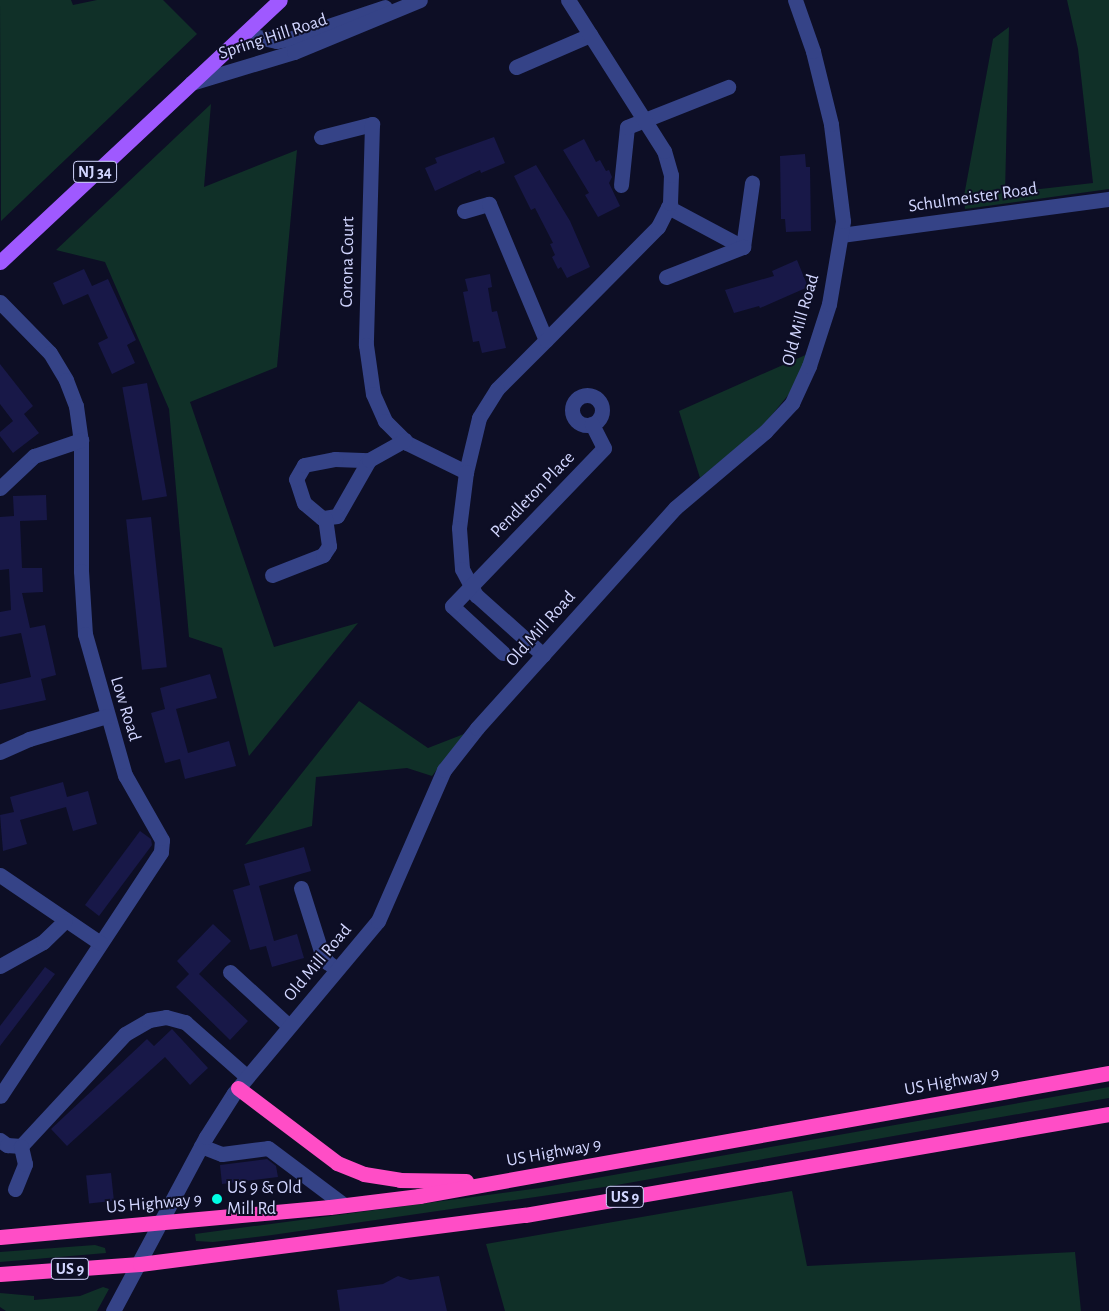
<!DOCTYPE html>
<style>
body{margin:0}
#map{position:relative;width:1109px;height:1311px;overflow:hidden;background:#0d0e25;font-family:"Alegreya Sans",sans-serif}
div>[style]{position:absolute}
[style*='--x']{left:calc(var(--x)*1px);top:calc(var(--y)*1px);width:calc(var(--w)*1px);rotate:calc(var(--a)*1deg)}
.green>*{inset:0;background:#103028}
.building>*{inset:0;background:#181848;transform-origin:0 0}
.minor>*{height:15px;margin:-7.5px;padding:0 7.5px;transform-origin:7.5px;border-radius:7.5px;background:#354387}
.minor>.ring{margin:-7.5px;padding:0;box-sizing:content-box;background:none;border:15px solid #354387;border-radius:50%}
.major>*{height:15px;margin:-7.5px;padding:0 7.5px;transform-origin:7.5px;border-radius:7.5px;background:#9f59ff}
.highway>*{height:15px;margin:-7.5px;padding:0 7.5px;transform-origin:7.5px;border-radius:7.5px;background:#ff4dc6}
.dots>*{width:14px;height:14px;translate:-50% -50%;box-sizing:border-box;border:2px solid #0d0e25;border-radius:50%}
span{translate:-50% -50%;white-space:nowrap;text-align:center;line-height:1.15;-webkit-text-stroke:4px #0d0e25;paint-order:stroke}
.shield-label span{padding:1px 4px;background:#0d0e25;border:1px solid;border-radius:4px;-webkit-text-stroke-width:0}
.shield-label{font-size:16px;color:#d2d6ff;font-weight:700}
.street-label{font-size:18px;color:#d2d6ff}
.poi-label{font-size:18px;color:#d2d6ff}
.left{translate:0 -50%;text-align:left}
</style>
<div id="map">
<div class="green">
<div style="clip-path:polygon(0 0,71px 0,73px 5px,97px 0,163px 0,197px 34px,1px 221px)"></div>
<div style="clip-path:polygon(1067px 0,1109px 0,1109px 189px,965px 209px,964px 196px,993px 39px,1009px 27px,1005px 193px,1093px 183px,1078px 49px)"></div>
<div style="clip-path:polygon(211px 104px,204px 187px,297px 150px,277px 367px,190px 402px,274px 647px,358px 623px,249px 756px,222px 648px,189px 637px,169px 409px,105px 262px,56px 250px)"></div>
<div style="clip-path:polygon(810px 353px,789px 394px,762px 427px,700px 478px,679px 411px)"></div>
<div style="clip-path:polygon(359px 701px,428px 748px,464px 734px,432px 776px,407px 768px,316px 777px,312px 826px,245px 845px)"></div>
<div style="clip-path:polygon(1109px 1087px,1109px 1098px,611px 1186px,272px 1235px,213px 1242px,196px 1241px,195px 1234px,540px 1188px)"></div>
<div style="clip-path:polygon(792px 1191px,807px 1266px,1075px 1252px,1081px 1311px,505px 1311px,486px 1244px)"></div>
<div style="clip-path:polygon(95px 1245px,105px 1248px,106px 1253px,0 1262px,0 1252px)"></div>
<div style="clip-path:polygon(103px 1287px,109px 1289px,97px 1311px,6px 1311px,0 1307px,0 1293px,34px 1296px,34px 1300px,80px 1296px)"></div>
</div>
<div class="building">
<div style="clip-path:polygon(494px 137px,505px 163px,481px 173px,480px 170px,435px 191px,425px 168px,437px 163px,435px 158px)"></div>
<div style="clip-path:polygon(584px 139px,596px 162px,600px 160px,606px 171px,609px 170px,612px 177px,609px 183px,620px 206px,598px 217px,585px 195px,589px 193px,563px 150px)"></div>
<div style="clip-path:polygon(805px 154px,806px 167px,810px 167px,811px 231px,786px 232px,785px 219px,781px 219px,780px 156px)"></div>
<div style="clip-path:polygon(536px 165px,570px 221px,590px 267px,567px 278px,561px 267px,558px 269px,552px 257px,555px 255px,550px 244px,553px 243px,535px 208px,531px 210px,514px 176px)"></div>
<div style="clip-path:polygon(797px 260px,808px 287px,760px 308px,759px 306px,734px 313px,725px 290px,774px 276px,772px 271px)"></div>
<div style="clip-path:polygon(84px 269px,92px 286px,108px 279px,136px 340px,127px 345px,135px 363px,112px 374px,98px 343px,108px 338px,88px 294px,63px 305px,53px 283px)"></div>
<div style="clip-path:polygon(490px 274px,492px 287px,488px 288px,492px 312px,497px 311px,506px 348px,482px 353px,479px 341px,473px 342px,463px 292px,468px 291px,465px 279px)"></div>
<div style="clip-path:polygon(0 364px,33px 406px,24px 414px,39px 433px,13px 453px,0 436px,0 432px,13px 421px,0 404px)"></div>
<div style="left:147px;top:383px;width:115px;height:25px;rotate:80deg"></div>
<div style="clip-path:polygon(46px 495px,47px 520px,20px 521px,22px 568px,42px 568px,43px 592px,22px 593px,30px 628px,45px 625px,56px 675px,41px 679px,46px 700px,0 710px,0 684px,31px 677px,21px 633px,0 637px,0 612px,11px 610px,9px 569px,0 570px,0 517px,14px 516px,13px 496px)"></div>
<div style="left:151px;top:517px;width:151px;height:25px;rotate:84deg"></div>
<div style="clip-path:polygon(210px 674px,217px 698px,176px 709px,188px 753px,229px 741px,236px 766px,185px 779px,180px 759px,165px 763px,151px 713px,165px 709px,160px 688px)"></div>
<div style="clip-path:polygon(63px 782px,67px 797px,88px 791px,97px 824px,73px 831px,66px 807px,20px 820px,27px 844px,3px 851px,0 815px,14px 812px,10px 797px)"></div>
<div style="clip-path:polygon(140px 831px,151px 839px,152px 845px,99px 916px,85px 905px)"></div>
<div style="clip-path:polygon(304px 847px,311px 871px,259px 886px,274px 941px,297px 934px,304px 958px,272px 967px,266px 946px,250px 950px,233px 890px,250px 885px,244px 864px)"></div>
<div style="clip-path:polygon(213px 924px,231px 941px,199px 974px,248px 1021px,230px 1040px,176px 987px,189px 974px,177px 961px)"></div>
<div style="clip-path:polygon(45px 967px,55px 974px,0 1046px,0 1026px)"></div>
<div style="clip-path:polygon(172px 1029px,208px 1068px,190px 1085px,165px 1057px,67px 1146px,51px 1129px,147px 1039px,154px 1046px)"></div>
<div style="clip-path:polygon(267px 1159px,276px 1166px,278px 1177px,222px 1184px,220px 1165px)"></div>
<div style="left:111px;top:1173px;width:28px;height:25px;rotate:84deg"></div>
<div style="clip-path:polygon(398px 1276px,410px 1280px,439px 1276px,447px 1311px,340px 1311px,337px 1290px,383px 1284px)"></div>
</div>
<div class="minor">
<div style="--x:244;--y:34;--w:33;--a:12"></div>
<div style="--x:276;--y:41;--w:13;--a:-9"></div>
<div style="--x:289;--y:39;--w:101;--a:-18.4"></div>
<div style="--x:516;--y:67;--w:81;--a:-23.4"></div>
<div style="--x:191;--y:83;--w:108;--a:-16.8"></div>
<div style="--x:294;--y:52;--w:136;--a:-22.4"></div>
<div style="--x:321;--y:137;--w:53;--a:-14.3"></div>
<div style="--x:372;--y:124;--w:221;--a:91.6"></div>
<div style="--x:366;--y:345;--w:49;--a:81.9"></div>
<div style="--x:373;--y:394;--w:30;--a:66"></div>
<div style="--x:385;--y:421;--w:31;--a:45"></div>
<div style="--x:407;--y:443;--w:66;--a:26.2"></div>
<div style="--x:621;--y:185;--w:58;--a:-84.1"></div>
<div style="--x:627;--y:127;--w:109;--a:-21.6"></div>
<div style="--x:668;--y:207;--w:85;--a:28.1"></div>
<div style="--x:464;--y:211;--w:26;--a:-16"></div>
<div style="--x:489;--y:204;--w:147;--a:67.3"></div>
<div style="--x:546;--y:340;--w:69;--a:135"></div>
<div style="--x:497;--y:389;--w:34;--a:122"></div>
<div style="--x:479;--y:418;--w:56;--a:103.5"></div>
<div style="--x:466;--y:472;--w:56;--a:97.1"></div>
<div style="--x:459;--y:528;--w:41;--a:85.8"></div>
<div style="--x:462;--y:569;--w:30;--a:62"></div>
<div style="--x:476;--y:595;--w:90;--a:41.8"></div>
<div style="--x:841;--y:235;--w:270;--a:-7.7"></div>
<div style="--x:743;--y:247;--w:65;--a:-82"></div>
<div style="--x:666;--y:277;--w:83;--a:-21.3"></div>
<div style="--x:0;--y:302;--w:71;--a:45.6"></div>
<div style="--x:50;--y:353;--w:31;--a:59"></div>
<div style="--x:66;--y:380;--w:28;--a:69"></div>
<div style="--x:76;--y:406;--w:34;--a:82"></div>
<div style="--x:81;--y:440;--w:131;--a:90"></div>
<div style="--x:81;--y:571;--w:63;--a:86.4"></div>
<div style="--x:85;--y:634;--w:147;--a:74.2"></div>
<div style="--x:125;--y:775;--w:75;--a:60.4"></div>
<div style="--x:162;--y:840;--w:12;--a:95"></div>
<div style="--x:161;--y:852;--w:292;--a:123.4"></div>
<div style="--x:546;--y:340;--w:159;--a:-45.3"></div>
<div style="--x:658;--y:227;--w:27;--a:-63"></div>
<div style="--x:670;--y:203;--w:28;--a:-88"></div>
<div style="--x:671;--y:175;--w:25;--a:-106"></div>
<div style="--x:664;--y:151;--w:179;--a:-122.4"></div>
<div class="ring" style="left:572px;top:395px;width:15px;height:15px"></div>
<div style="--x:335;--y:459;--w:34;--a:2"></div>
<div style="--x:369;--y:460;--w:64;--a:119.7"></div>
<div style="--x:337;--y:516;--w:15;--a:172"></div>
<div style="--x:322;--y:518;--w:23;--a:-140"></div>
<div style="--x:304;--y:503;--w:25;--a:-108"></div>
<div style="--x:296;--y:479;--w:16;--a:-60"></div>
<div style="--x:304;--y:465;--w:32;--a:-11"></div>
<div style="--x:369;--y:460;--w:41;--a:-29.1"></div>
<div style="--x:0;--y:488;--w:47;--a:-43.3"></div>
<div style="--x:34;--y:456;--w:50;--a:-18.8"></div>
<div style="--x:272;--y:575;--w:55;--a:-21.4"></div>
<div style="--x:323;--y:555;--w:11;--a:-56"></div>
<div style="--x:329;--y:546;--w:28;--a:-98"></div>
<div style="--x:503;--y:653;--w:69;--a:-137.3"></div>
<div style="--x:452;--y:606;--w:219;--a:-46.1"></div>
<div style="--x:604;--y:448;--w:27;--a:-117"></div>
<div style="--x:0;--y:752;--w:32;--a:-24"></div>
<div style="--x:29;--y:739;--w:81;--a:-16.4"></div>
<div style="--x:0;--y:875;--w:121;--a:34.2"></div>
<div style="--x:301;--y:888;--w:66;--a:72.4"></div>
<div style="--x:321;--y:951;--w:13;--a:61"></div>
<div style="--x:327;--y:962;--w:12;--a:35"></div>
<div style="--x:0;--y:966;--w:49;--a:-29.2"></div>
<div style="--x:43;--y:942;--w:30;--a:-44"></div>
<div style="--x:230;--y:972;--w:80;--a:42.5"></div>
<div style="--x:0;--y:1140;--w:9;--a:36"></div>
<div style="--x:7;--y:1145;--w:14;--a:4"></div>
<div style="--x:21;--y:1146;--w:153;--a:-47.1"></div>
<div style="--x:125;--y:1034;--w:28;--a:-30"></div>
<div style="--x:149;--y:1020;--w:17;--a:-10"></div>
<div style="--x:166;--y:1017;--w:20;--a:15"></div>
<div style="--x:185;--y:1022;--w:81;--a:41.5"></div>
<div style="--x:201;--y:1146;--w:22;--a:21"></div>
<div style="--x:222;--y:1154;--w:46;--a:-7.4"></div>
<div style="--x:268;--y:1148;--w:95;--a:36.9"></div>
<div style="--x:15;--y:1189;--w:27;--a:-68"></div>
<div style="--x:25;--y:1164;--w:18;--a:-103"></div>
<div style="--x:113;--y:1311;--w:197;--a:-61.9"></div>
<div style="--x:206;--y:1137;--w:52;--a:-57.5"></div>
<div style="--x:234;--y:1093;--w:224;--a:-50.1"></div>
<div style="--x:378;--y:921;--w:165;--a:-66.4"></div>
<div style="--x:444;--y:770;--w:53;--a:-51.8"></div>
<div style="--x:477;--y:728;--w:296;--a:-48"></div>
<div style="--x:675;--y:508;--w:118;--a:-40.2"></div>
<div style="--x:765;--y:432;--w:40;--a:-47"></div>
<div style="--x:792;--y:403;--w:41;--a:-65.3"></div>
<div style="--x:809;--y:366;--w:65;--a:-72.1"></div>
<div style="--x:829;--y:304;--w:84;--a:-80.4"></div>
<div style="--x:843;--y:221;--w:98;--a:-97.1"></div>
<div style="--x:831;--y:124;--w:75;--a:-103.9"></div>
<div style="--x:813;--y:51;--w:54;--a:-109.4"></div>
</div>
<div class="major">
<div style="--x:0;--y:262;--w:383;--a:-43.1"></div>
</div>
<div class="highway">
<div style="--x:238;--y:1088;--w:124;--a:37.1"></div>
<div style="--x:337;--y:1163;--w:29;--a:22"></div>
<div style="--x:364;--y:1174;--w:36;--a:9"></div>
<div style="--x:400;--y:1180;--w:66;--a:0.9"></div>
<div style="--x:0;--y:1237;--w:331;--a:-5.2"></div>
<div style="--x:330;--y:1207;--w:90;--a:-7"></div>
<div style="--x:419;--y:1196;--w:701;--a:-10.11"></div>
<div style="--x:0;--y:1274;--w:140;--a:-4.1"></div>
<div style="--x:140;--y:1264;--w:388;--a:-7.3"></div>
<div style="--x:525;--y:1215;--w:593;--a:-9.81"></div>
</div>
<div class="dots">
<div style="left:217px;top:1199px;background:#00fde3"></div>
</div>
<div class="shield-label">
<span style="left:95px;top:172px">NJ 34</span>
<span style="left:625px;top:1197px">US 9</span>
<span style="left:70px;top:1269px">US 9</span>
</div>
<div class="street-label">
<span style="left:273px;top:37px;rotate:-18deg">Spring Hill Road</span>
<span style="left:973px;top:198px;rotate:-8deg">Schulmeister Road</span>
<span style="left:348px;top:262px;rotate:-89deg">Corona Court</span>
<span style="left:801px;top:320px;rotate:-74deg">Old Mill Road</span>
<span style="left:533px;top:495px;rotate:-46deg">Pendleton Place</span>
<span style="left:541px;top:629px;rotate:-48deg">Old Mill Road</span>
<span style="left:125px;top:709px;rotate:73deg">Low Road</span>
<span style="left:318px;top:963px;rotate:-50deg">Old Mill Road</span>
<span style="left:952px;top:1082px;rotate:-10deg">US Highway 9</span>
<span style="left:554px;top:1153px;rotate:-10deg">US Highway 9</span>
<span style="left:154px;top:1204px;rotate:-5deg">US Highway 9</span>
</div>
<div class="poi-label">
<span class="left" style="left:227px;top:1199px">US 9 &amp; Old<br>Mill Rd</span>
</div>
</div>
